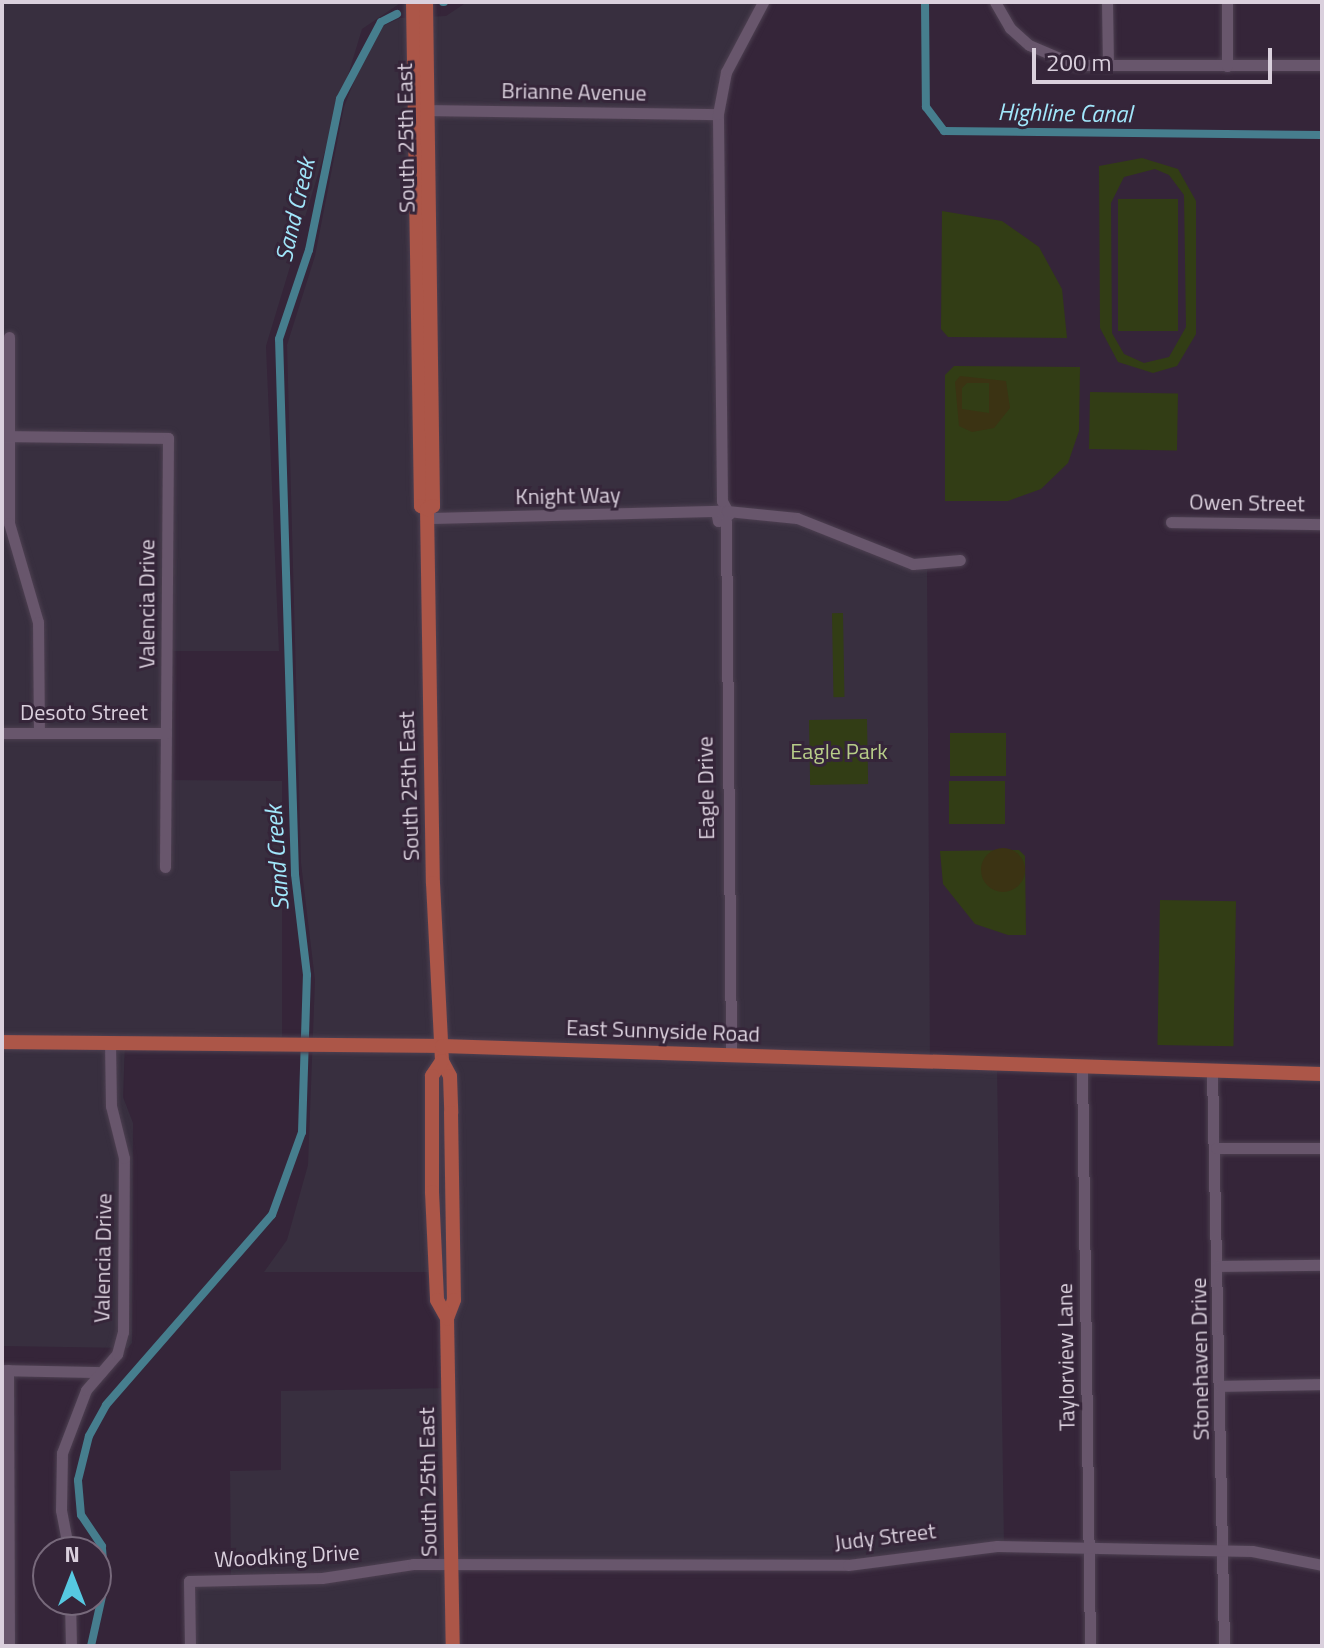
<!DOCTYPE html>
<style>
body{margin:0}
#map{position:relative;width:1324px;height:1648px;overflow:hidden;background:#352539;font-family:"Titillium Web",sans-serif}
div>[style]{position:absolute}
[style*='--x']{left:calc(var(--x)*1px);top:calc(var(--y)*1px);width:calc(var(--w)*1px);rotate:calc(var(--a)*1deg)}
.commercial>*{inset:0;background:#382f3f}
.green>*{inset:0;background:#323d15;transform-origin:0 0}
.sand>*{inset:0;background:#3b3313}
.round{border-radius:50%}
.canal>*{height:8px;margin:-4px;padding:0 4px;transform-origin:4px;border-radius:4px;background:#467e8e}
.roads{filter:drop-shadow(0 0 2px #4d4051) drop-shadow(0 0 2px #4d4051)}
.minor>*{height:11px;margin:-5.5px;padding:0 5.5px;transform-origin:5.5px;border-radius:5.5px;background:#68566c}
.major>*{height:14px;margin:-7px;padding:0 7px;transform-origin:7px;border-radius:7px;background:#ac5648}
span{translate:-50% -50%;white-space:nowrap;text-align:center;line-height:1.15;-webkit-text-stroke:6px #352539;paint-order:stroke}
.street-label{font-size:22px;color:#dad0dd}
.park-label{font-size:22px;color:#b7cd88}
.water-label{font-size:24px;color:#a1e7fb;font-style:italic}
.frame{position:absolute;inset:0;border:4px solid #dad0dd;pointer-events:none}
.north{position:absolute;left:32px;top:1536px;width:80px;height:80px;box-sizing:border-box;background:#352539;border:2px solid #77697b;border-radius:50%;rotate:0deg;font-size:22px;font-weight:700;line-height:32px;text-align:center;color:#dad0dd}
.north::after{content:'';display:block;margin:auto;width:28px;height:36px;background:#56c9e1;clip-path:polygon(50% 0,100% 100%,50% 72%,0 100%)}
.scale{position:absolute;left:1032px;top:48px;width:240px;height:36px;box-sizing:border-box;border:4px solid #dad0dd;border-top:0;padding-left:10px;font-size:24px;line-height:28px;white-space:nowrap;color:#dad0dd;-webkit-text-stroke:6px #352539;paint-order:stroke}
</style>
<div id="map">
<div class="commercial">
<div style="clip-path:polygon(2px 2px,402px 2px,362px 29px,266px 346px,279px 651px,168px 651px,166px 780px,282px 781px,282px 1044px,125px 1043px,123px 1097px,133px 1123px,132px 1343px,128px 1348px,2px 1346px)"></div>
<div style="clip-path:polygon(467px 2px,763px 2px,726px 72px,718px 114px,722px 515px,797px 518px,927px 566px,930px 1061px,997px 1064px,1004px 1546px,891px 1559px,452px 1564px,453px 1646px,190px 1646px,189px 1581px,231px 1580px,230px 1471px,281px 1470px,281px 1391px,449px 1388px,446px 1272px,264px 1272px,287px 1240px,308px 1165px,315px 980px,301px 863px,287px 345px,315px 256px,344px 107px,357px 74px,383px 26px,400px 18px,446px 16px)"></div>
</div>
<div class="green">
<div style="clip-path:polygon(evenodd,1142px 158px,1178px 169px,1196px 201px,1196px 334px,1177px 366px,1153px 373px,1118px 362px,1100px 328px,1099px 166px,1142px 158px,1155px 169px,1169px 175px,1184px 195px,1186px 327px,1169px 357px,1144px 363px,1124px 354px,1112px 333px,1111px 203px,1124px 177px,1155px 169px)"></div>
<div style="left:1118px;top:199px;width:60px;height:132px"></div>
<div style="clip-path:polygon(942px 211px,1002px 221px,1039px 247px,1062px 289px,1067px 338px,948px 337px,941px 329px)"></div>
<div style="clip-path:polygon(954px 366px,1080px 367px,1079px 431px,1068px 463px,1041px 489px,1008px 501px,945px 501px,945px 375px)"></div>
<div style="left:1090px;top:392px;width:88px;height:57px;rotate:1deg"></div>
<div style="left:843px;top:613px;width:84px;height:11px;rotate:89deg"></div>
<div style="left:867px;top:719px;width:65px;height:58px;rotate:89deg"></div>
<div style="left:950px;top:733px;width:56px;height:43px"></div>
<div style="left:949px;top:781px;width:56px;height:43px"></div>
<div style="clip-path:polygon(1019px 850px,1025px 856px,1026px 935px,1008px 935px,975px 924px,943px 884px,940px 851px)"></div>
<div style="left:1160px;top:900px;width:76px;height:145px;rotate:1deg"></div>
</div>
<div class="sand">
<div style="clip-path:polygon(evenodd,960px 376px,1006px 381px,1010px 408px,994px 428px,972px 432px,959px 426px,955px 382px,960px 376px,967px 383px,989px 383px,989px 413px,962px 409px,962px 388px,967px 383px)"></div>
<div class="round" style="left:981px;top:848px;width:44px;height:44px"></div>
</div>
<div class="canal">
<div style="--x:443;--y:2;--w:1;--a:0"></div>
<div style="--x:925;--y:2;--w:105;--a:89.5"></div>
<div style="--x:926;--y:107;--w:30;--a:53"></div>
<div style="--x:944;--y:131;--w:378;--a:0.6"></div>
<div style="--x:91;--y:1646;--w:65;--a:-77.5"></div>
<div style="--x:105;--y:1583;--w:37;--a:-95"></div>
<div style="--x:102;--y:1546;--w:37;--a:-124"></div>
<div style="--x:81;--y:1515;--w:35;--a:-95"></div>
<div style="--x:78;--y:1480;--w:45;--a:-76"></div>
<div style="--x:89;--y:1436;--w:35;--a:-61"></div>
<div style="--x:106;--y:1405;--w:252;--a:-48.9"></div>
<div style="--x:272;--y:1215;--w:88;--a:-70.1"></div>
<div style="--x:302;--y:1132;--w:157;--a:-88.2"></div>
<div style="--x:307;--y:975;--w:102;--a:-96.8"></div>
<div style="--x:295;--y:874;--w:535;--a:-91.71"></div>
<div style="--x:279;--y:339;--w:94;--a:-71.4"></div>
<div style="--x:309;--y:250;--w:154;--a:-78.4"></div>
<div style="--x:340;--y:99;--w:87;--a:-62"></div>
<div style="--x:381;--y:22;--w:18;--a:-27"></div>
</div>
<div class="roads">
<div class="minor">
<div style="--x:995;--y:2;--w:30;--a:60"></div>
<div style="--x:1010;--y:28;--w:25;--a:42"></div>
<div style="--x:1029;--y:45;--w:51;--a:23.1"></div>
<div style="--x:1076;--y:65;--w:246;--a:0"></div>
<div style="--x:1107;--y:2;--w:64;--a:89.1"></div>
<div style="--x:1227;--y:66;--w:64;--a:-90"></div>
<div style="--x:428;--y:110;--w:290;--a:0.8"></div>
<div style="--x:9;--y:337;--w:186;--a:90"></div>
<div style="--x:9;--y:523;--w:103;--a:73.7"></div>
<div style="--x:38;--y:622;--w:111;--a:89.5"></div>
<div style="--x:2;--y:436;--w:166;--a:0.7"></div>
<div style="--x:168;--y:438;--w:429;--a:90.4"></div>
<div style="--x:725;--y:509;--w:9;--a:167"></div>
<div style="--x:716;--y:511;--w:10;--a:79"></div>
<div style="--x:718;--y:521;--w:13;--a:-32"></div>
<div style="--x:729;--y:514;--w:15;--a:-118"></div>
<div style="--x:722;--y:501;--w:387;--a:-90.6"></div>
<div style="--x:718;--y:114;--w:43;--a:-79.2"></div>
<div style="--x:726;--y:72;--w:79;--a:-62.1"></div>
<div style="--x:727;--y:511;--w:70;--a:5.7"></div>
<div style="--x:797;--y:518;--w:125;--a:21.6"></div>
<div style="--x:913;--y:564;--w:47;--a:-4.9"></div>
<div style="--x:427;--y:518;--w:289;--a:-1.4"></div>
<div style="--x:726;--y:521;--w:534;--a:89.46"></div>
<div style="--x:1171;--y:522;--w:151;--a:0.8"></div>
<div style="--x:2;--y:733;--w:164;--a:0"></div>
<div style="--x:1082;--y:1067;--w:579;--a:89.21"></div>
<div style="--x:1212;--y:1071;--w:575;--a:88.8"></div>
<div style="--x:1216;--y:1148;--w:106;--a:0"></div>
<div style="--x:1219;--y:1266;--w:103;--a:-0.6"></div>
<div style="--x:2;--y:1370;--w:99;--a:1.2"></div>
<div style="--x:8;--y:1370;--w:276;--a:89.8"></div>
<div style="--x:1220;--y:1386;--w:102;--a:-1.1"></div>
<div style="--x:69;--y:1552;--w:43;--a:-100.8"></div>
<div style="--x:61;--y:1510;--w:57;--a:-89"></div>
<div style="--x:62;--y:1453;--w:67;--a:-69.1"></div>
<div style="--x:86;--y:1390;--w:48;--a:-49.3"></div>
<div style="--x:117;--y:1354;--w:23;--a:-75"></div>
<div style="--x:123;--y:1332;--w:174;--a:-89.7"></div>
<div style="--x:124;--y:1158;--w:54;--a:-104"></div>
<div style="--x:111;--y:1106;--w:63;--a:-90.9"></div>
<div style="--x:70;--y:1600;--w:46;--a:88.8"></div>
<div style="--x:190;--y:1646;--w:65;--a:-90.9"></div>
<div style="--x:189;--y:1581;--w:133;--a:-1.3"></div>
<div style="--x:322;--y:1578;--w:92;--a:-8.7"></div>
<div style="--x:413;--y:1564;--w:435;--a:0.1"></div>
<div style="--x:848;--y:1565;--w:150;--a:-7.3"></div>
<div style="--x:997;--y:1546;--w:255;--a:1.1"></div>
<div style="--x:1252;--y:1551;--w:71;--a:11.3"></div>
</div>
<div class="major">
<div style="--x:413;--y:2;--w:504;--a:89.09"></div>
<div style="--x:421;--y:506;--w:7;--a:27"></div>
<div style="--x:427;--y:509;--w:374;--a:89.1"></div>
<div style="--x:433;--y:883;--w:178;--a:87.1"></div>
<div style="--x:442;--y:1061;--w:17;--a:62"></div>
<div style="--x:450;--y:1076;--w:37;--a:88"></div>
<div style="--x:451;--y:1113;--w:187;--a:89.1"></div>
<div style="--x:454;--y:1300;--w:19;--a:111"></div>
<div style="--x:447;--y:1318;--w:328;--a:89"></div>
<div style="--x:426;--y:2;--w:504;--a:89.2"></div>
<div style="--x:433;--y:506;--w:7;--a:153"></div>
<div style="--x:2;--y:1042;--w:440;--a:0.5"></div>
<div style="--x:442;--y:1046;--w:880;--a:1.82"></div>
<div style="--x:442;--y:1061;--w:18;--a:124"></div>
<div style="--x:432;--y:1076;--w:116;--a:90"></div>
<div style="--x:432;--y:1192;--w:108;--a:87.3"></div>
<div style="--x:437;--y:1300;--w:21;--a:61"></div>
</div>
</div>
<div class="street-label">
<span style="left:574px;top:92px;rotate:1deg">Brianne Avenue</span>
<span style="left:406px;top:138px;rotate:-91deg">South 25th East</span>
<span style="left:568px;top:496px;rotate:-1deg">Knight Way</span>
<span style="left:1247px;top:503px;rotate:1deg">Owen Street</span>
<span style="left:147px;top:604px;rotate:-90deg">Valencia Drive</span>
<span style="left:84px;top:713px">Desoto Street</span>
<span style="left:409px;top:786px;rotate:-92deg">South 25th East</span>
<span style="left:706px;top:788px;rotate:-91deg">Eagle Drive</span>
<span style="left:663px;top:1031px;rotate:2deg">East Sunnyside Road</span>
<span style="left:103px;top:1258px;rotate:-89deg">Valencia Drive</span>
<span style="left:1066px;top:1357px;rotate:-91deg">Taylorview Lane</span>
<span style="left:1200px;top:1359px;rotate:-91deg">Stonehaven Drive</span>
<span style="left:428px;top:1482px;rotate:-91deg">South 25th East</span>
<span style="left:885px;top:1537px;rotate:-7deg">Judy Street</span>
<span style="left:287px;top:1556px;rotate:-3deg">Woodking Drive</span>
</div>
<div class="park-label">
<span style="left:839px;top:752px">Eagle Park</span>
</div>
<div class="water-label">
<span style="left:1065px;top:113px;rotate:1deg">Highline Canal</span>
<span style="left:295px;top:210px;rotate:-77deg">Sand Creek</span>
<span style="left:277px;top:858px;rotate:-94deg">Sand Creek</span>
</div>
<div class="frame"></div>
<div class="north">N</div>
<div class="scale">200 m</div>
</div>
